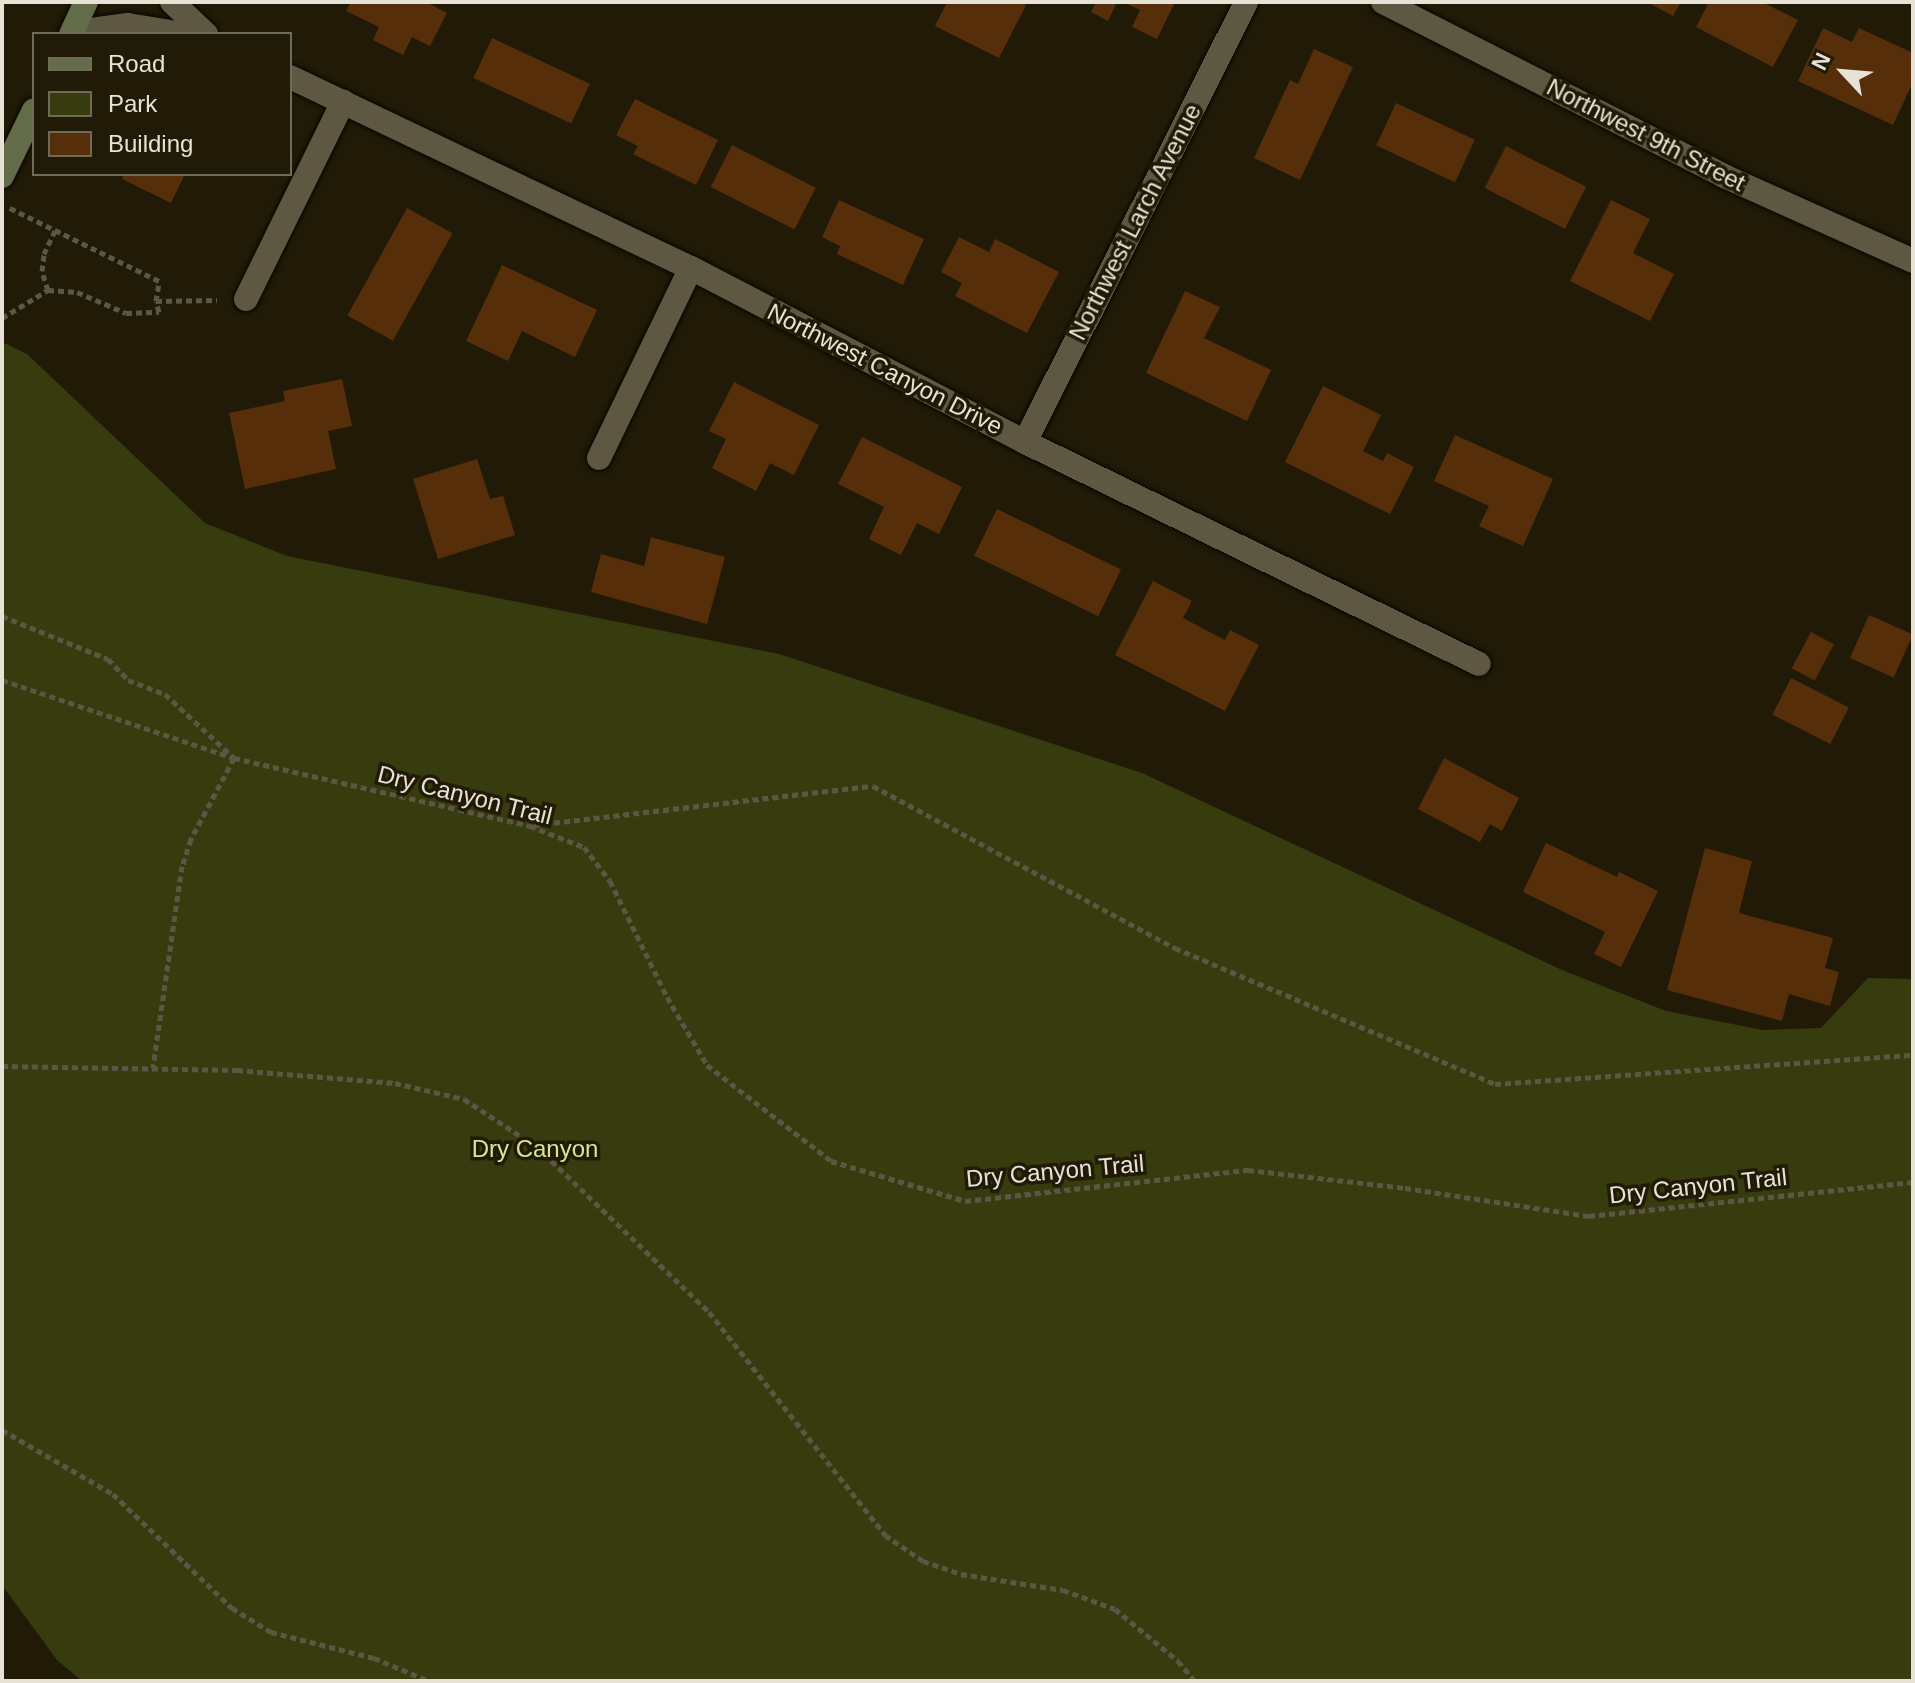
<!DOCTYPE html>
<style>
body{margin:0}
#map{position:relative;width:1915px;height:1683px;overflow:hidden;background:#211a07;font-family:Helvetica,sans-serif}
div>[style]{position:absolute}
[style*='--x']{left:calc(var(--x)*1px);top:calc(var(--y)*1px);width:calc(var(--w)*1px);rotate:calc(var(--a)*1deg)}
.green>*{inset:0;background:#363c0e}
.building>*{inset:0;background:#562e0a;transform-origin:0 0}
.path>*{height:5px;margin-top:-2.5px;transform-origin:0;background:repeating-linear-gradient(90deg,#5c5645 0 6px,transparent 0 10px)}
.roads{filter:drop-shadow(0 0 2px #0a0500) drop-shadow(0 0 2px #0a0500)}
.street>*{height:24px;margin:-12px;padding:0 12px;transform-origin:12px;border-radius:12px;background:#5e5742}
.secondary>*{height:24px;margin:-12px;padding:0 12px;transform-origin:12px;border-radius:12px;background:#626c48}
span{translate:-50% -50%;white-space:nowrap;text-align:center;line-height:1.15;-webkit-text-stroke:7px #211a07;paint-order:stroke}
.street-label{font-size:24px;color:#e6e2d6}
.park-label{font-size:24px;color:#d7e594}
.frame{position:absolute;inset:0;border:4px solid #e6e2d6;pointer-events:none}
.legend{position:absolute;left:32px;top:32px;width:260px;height:144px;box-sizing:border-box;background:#211a07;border:2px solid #706a5a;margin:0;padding:10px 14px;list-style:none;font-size:24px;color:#e6e2d6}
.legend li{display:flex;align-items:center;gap:16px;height:40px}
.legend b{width:40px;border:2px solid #706a5a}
.north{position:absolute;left:1803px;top:32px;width:80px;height:80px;-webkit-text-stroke:6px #211a07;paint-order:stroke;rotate:296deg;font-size:22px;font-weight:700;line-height:32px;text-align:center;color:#e6e2d6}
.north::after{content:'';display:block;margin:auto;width:28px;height:36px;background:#e6e2d6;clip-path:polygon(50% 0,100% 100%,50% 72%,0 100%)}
</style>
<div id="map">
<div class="green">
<div style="clip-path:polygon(2px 342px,27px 354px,205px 523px,287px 556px,779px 654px,904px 695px,1142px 773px,1562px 970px,1666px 1011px,1763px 1030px,1821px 1028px,1868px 978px,1913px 979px,1913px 1681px,82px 1681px,57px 1660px,2px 1585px)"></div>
</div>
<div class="building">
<div style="clip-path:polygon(351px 2px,426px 2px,447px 13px,430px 46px,412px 37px,403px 55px,373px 40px,379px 27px,346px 11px)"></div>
<div style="clip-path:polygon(947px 2px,1021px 2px,1026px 5px,999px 58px,935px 26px)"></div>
<div style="clip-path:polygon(1096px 2px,1117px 2px,1108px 21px,1091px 12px)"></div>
<div style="clip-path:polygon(1123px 2px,1175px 2px,1157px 39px,1132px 27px,1140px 10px)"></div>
<div style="clip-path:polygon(1647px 2px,1681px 2px,1673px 16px)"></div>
<div style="clip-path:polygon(1709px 2px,1762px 2px,1798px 20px,1773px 67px,1696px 27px)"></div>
<div style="clip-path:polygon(1823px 28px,1852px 42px,1859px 28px,1913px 53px,1913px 82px,1893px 125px,1798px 81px)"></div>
<div style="left:492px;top:38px;width:108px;height:44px;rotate:25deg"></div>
<div style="clip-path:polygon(1314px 49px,1353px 67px,1300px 180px,1254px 158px,1290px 80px,1298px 84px)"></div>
<div style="clip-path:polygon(635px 99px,718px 140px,696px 185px,633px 154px,638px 146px,616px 135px)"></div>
<div style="left:1396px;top:103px;width:87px;height:47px;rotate:25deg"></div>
<div style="left:732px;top:145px;width:94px;height:47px;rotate:27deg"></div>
<div style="left:1506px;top:146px;width:90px;height:47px;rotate:27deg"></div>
<div style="clip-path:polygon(124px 174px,185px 174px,171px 203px,122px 179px)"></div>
<div style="clip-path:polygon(839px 200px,924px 239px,903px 285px,837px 254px,840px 246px,822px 237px)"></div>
<div style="clip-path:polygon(1611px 200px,1650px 219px,1633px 253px,1674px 274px,1650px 321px,1570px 281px)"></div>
<div style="left:407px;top:208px;width:52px;height:123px;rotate:29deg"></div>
<div style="clip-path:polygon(959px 237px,989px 252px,995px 239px,1059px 272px,1027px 333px,955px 296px,962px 283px,941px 272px)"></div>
<div style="clip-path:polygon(502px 265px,597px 310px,575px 357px,522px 331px,508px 361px,466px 341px)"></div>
<div style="clip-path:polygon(1185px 291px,1220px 307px,1204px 338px,1271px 370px,1247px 421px,1146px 373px)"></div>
<div style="clip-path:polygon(342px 379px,352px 426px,328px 431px,336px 469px,245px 489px,229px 413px,285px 401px,283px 391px)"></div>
<div style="clip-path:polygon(734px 382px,819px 425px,794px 475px,770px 463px,756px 491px,712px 468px,726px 439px,709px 431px)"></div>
<div style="clip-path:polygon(1323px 386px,1381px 415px,1363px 451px,1383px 461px,1387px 453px,1414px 467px,1390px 514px,1285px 462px)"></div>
<div style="clip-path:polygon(1455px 435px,1553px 479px,1523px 546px,1479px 526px,1489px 506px,1434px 481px)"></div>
<div style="clip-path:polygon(862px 437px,962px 487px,939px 534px,917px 523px,901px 555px,869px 539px,884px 507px,838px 484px)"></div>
<div style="clip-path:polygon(477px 459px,490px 499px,503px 496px,515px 535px,438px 559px,413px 479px)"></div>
<div style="left:997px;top:509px;width:138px;height:52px;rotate:26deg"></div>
<div style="clip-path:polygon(651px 537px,725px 557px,707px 624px,591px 592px,601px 554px,644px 566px)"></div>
<div style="clip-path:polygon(1153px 581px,1192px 601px,1183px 618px,1225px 640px,1230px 630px,1259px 645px,1225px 711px,1115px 655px)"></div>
<div style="left:1869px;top:615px;width:48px;height:47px;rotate:24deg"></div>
<div style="left:1811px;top:632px;width:26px;height:41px;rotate:28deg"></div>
<div style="left:1791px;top:678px;width:65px;height:41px;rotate:27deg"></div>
<div style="clip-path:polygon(1444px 758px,1519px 798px,1502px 831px,1490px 824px,1480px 842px,1418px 809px)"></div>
<div style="clip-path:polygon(1546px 843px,1617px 877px,1619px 872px,1658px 891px,1621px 967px,1594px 954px,1605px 932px,1523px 892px)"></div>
<div style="clip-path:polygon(1705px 848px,1752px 861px,1739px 913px,1833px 938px,1825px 968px,1839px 972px,1830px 1006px,1789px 994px,1782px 1021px,1667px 990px)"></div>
</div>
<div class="path">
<div style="--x:48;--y:290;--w:20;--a:-108"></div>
<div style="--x:42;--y:271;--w:17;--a:-83"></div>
<div style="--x:44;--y:254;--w:26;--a:-65"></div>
<div style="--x:156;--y:301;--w:61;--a:-0.9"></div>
<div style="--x:2;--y:318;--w:54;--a:-31.3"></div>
<div style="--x:48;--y:290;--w:29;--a:4"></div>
<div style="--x:77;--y:292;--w:53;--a:23.2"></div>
<div style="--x:126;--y:313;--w:33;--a:-2"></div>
<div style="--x:159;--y:312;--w:11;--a:-105"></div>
<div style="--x:156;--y:301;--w:20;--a:-81"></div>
<div style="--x:159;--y:281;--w:170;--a:-153.9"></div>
<div style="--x:2;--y:616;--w:114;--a:22.1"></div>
<div style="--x:108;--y:659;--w:29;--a:46"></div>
<div style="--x:128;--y:680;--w:40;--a:21"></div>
<div style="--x:165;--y:694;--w:94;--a:42.8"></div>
<div style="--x:234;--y:758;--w:92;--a:118"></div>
<div style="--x:191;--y:839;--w:28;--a:108"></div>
<div style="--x:182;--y:866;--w:204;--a:98.2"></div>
<div style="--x:2;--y:680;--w:245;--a:18.6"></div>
<div style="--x:234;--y:758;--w:304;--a:12.9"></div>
<div style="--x:530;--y:826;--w:58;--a:21.3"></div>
<div style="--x:584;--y:847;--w:43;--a:52.6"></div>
<div style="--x:610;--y:881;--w:129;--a:63.8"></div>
<div style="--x:667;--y:997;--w:79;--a:59.5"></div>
<div style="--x:707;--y:1065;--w:157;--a:37.7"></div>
<div style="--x:831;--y:1161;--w:140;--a:16.6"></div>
<div style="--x:965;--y:1201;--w:285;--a:-6.3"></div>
<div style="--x:1248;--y:1170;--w:158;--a:6.5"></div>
<div style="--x:1405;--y:1188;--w:186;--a:8.7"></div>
<div style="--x:1589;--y:1216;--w:326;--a:-6"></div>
<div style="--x:534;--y:825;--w:341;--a:-6.6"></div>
<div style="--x:873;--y:786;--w:343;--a:28.2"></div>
<div style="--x:1175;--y:948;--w:348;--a:23"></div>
<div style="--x:1495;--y:1084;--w:419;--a:-4"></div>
<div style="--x:2;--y:1066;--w:235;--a:1"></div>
<div style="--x:237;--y:1070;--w:159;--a:4.7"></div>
<div style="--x:395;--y:1083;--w:71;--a:13.1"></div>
<div style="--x:464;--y:1099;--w:87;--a:33.3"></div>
<div style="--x:537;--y:1147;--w:238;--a:43.8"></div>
<div style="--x:709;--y:1312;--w:284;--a:51.7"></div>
<div style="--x:885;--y:1535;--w:46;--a:34.4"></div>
<div style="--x:923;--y:1561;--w:40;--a:18.9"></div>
<div style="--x:961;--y:1574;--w:103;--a:8.9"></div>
<div style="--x:1063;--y:1590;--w:55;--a:20.1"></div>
<div style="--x:1115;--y:1609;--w:82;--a:39.5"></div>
<div style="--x:1178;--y:1661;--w:26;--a:50"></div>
<div style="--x:2;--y:1430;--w:128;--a:30"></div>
<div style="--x:113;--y:1494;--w:165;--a:43.8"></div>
<div style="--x:232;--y:1608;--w:46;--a:31.6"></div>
<div style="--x:271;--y:1632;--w:106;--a:14.2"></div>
<div style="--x:374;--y:1658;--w:60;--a:22.7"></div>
</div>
<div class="roads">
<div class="street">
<div style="--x:172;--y:2;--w:47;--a:43.3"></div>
<div style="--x:1383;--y:2;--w:383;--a:27"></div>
<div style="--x:1724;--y:176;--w:207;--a:24.2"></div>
<div style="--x:86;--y:34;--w:6;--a:-39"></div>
<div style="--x:91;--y:30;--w:37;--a:-8"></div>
<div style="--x:128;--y:25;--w:56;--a:9.3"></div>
<div style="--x:290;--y:77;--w:444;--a:25.5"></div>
<div style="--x:691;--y:268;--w:377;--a:27.5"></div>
<div style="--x:1025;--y:442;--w:505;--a:26.06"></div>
<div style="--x:246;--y:299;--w:220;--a:-63.8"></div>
<div style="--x:1025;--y:442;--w:492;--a:-63.3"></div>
<div style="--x:599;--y:458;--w:211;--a:-64.2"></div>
</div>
<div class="secondary">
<div style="--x:71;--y:34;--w:35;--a:-65"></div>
<div style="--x:2;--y:176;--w:73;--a:-64.1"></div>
</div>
</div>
<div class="street-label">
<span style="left:1646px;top:135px;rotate:27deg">Northwest 9th Street</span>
<span style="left:1135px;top:222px;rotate:-63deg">Northwest Larch Avenue</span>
<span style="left:885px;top:369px;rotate:27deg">Northwest Canyon Drive</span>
<span style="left:465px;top:795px;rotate:14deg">Dry Canyon Trail</span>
<span style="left:1055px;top:1171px;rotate:-5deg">Dry Canyon Trail</span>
<span style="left:1698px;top:1186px;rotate:-6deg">Dry Canyon Trail</span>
</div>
<div class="park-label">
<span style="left:535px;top:1149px">Dry Canyon</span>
</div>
<div class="frame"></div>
<ul class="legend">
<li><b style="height:10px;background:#626c48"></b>Road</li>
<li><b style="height:22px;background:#363c0e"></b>Park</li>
<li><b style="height:22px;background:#562e0a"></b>Building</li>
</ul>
<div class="north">N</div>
</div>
